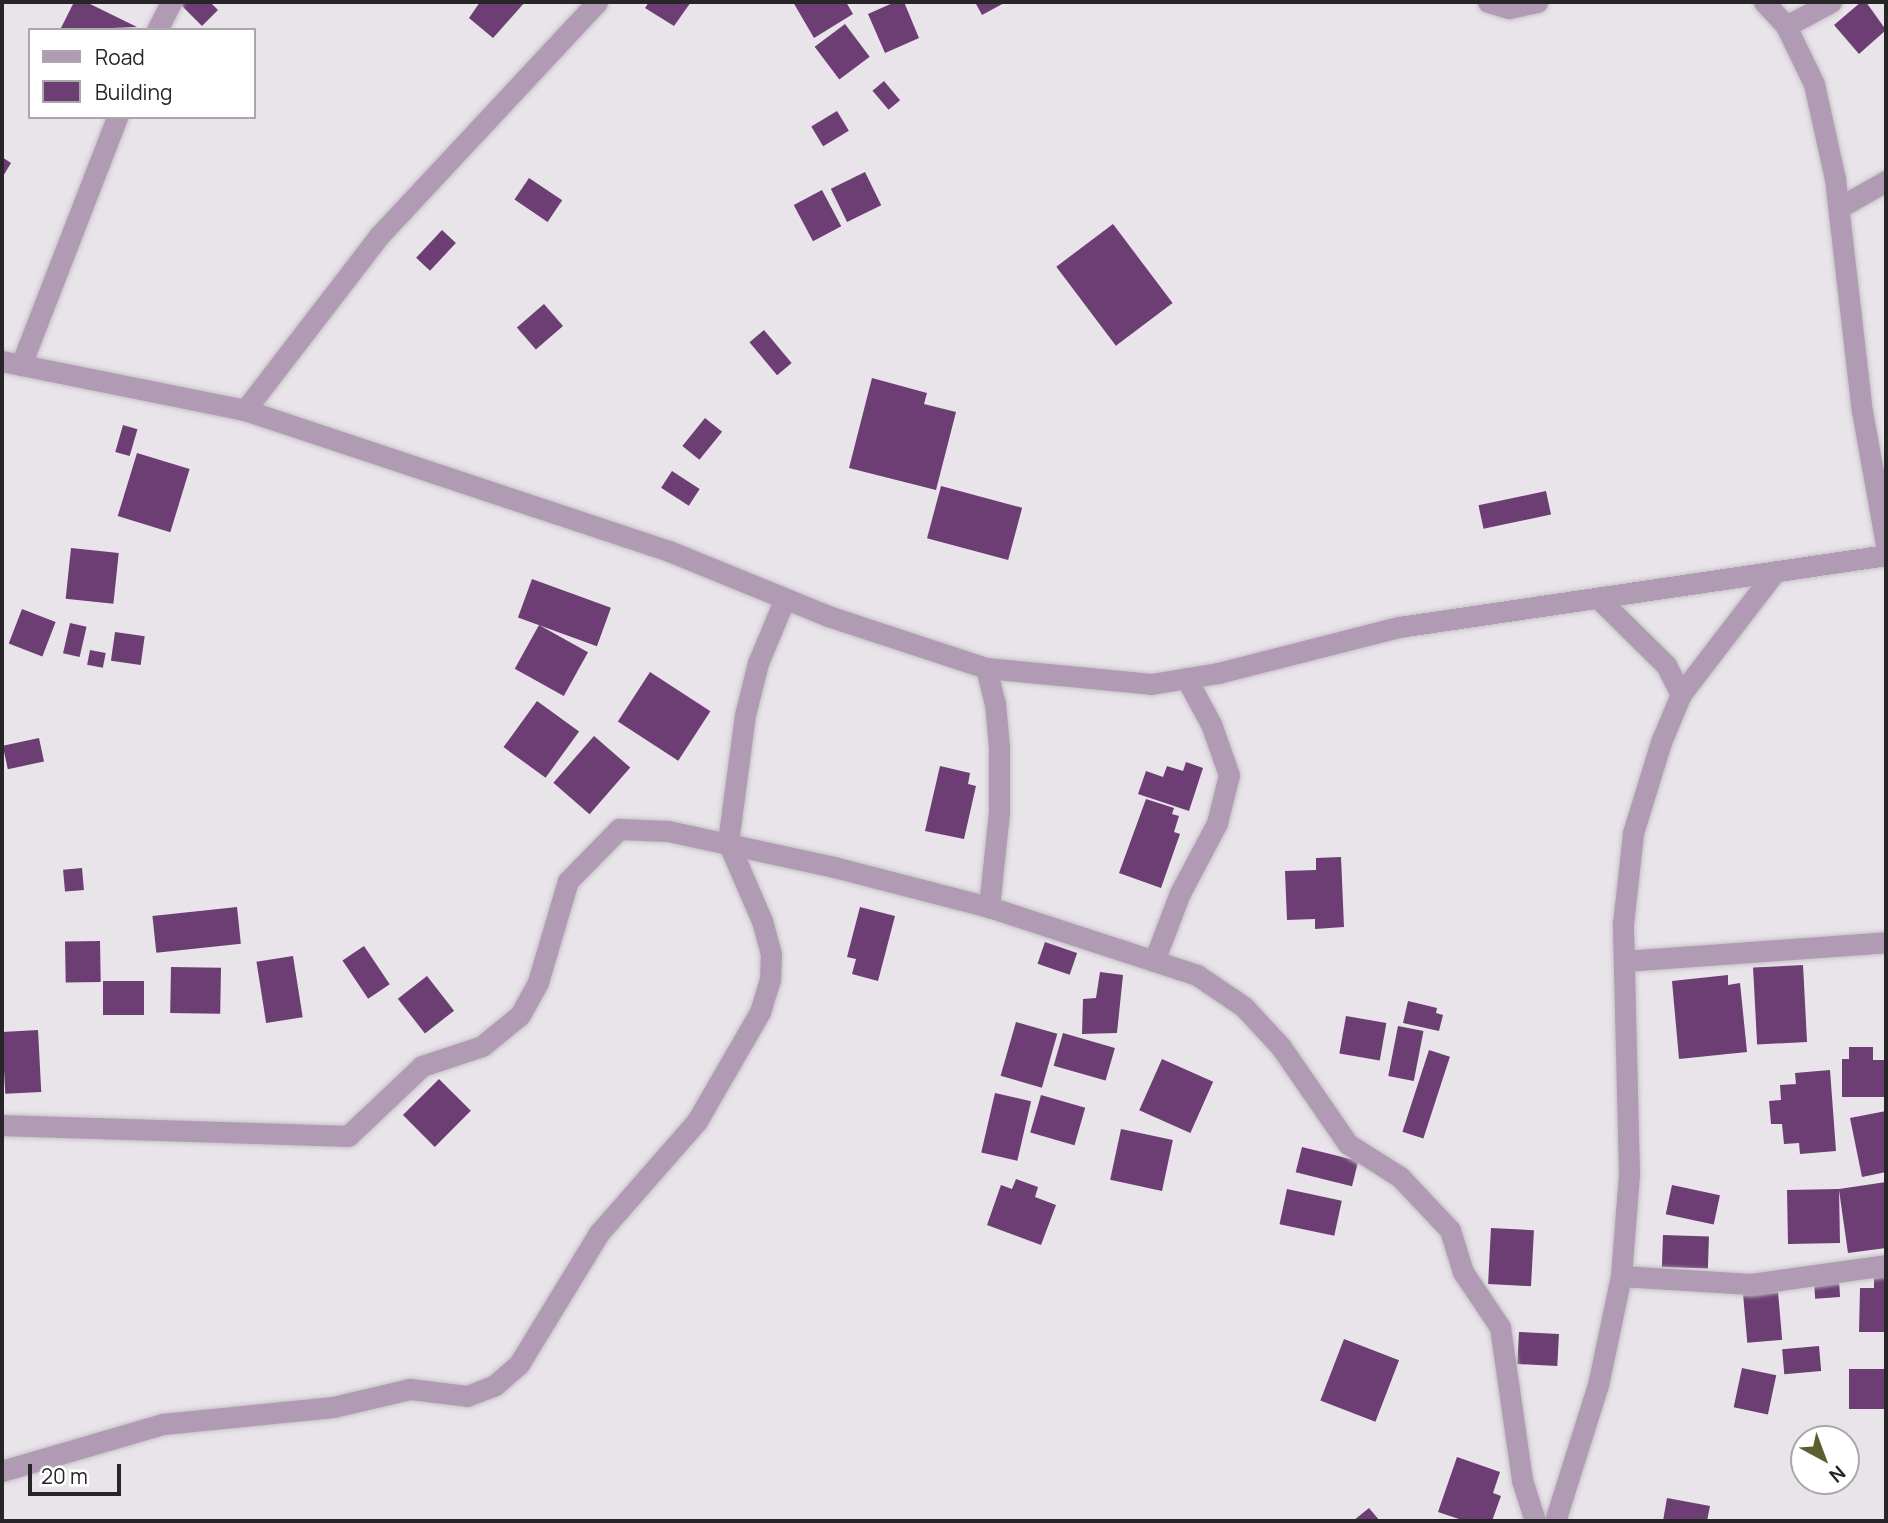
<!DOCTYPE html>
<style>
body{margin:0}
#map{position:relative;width:1888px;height:1523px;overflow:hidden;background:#e8e4e9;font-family:Manrope,sans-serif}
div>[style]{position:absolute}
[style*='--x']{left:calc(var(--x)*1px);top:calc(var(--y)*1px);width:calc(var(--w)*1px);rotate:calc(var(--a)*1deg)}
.building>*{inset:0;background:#6c3e73;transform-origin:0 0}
.roads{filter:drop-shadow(0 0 2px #c5c2c6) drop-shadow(0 0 2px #c5c2c6)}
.street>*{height:21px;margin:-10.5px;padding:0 10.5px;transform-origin:10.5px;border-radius:10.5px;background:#b19ab4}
span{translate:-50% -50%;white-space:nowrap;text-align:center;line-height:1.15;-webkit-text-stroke:7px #fff;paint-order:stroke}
.frame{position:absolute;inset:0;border:4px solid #272527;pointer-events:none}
.legend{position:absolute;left:28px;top:28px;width:228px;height:91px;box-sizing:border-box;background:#fff;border:2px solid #a9a8a9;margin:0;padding:9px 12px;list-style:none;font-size:21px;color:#272527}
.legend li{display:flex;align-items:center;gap:14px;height:35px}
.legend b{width:35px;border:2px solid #a9a8a9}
.north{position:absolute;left:1790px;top:1425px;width:70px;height:70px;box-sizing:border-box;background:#fff;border:2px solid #a9a8a9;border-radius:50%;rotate:139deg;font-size:19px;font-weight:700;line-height:28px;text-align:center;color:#272527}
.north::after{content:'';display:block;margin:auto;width:24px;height:32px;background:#5d602e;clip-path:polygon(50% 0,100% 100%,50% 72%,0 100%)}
.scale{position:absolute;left:28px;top:1464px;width:93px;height:32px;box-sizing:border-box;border:4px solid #272527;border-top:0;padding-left:9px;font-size:21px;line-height:24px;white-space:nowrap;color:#272527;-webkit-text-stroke:5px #fff;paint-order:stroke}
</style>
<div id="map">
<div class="building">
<div style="clip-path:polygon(74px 2px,86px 2px,137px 27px,60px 30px)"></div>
<div style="clip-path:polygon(183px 2px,210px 2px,218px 10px,202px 26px,180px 4px)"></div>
<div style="clip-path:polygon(480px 2px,525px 2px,493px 38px,469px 18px)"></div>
<div style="clip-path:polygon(649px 2px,691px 2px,674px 26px,645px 8px)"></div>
<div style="clip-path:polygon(793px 2px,846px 2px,853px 14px,814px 38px)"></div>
<div style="clip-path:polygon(895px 2px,904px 2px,919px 38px,885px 53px,868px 14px)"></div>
<div style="clip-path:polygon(975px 2px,1006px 2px,982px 15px)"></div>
<div style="clip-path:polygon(1861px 2px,1866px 2px,1886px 30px,1859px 54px,1834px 25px)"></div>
<div style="left:845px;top:24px;width:41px;height:38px;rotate:53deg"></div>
<div style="left:884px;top:81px;width:25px;height:15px;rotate:50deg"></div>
<div style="left:837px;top:111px;width:23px;height:30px;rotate:59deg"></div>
<div style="clip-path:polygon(2px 157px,11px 163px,2px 178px)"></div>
<div style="left:865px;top:172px;width:37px;height:38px;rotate:64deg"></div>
<div style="left:529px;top:178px;width:40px;height:26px;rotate:34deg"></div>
<div style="left:822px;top:190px;width:41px;height:32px;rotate:62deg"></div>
<div style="left:1113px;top:224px;width:99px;height:71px;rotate:53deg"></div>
<div style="left:442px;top:230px;width:19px;height:38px;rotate:43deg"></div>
<div style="left:544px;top:304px;width:29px;height:36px;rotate:49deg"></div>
<div style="left:764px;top:330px;width:43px;height:19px;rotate:50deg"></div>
<div style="clip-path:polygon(872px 378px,927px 393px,924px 404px,956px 412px,936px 490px,849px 468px)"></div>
<div style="left:705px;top:418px;width:22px;height:36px;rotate:39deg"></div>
<div style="left:123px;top:425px;width:15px;height:28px;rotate:16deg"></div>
<div style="left:137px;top:453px;width:55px;height:66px;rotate:17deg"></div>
<div style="left:672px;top:471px;width:33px;height:20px;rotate:33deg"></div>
<div style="left:941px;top:486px;width:84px;height:54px;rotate:15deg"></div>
<div style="left:1546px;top:491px;width:24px;height:69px;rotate:78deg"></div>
<div style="left:71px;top:548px;width:48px;height:51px;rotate:6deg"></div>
<div style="left:532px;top:579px;width:84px;height:41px;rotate:20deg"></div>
<div style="left:22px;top:609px;width:36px;height:37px;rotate:21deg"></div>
<div style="left:70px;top:623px;width:17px;height:31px;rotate:13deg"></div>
<div style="left:539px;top:625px;width:56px;height:50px;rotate:29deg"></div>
<div style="left:115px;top:632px;width:30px;height:29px;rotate:8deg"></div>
<div style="left:90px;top:650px;width:16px;height:15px;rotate:11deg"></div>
<div style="left:650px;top:672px;width:72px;height:59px;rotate:33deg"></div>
<div style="left:537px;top:701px;width:52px;height:57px;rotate:36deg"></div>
<div style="left:594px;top:736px;width:48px;height:62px;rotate:41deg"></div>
<div style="left:39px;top:738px;width:24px;height:37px;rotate:78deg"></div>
<div style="clip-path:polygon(1186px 762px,1203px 768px,1189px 811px,1138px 794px,1146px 771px,1163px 777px,1167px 766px,1183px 771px)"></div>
<div style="clip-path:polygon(940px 766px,970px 773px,968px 784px,976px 786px,964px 839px,925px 831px)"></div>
<div style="clip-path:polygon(1146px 799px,1174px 808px,1172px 814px,1179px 816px,1174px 832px,1180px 834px,1161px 888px,1119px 873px)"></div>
<div style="clip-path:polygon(1341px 857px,1344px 927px,1315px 929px,1315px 919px,1287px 920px,1285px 871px,1316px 870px,1316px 858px)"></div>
<div style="left:82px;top:868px;width:22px;height:19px;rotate:85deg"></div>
<div style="left:237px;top:907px;width:37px;height:85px;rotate:84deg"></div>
<div style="clip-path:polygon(860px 907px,895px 916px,878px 981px,852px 974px,856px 959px,847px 957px)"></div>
<div style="left:100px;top:941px;width:41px;height:35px;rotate:89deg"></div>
<div style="left:1045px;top:942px;width:34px;height:23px;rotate:19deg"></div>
<div style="left:364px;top:946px;width:46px;height:26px;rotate:56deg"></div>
<div style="left:293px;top:956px;width:62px;height:37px;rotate:81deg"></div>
<div style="left:1803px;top:965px;width:77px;height:50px;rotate:87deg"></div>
<div style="left:171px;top:967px;width:50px;height:46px;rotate:1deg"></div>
<div style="clip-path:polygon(1100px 972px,1123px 975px,1117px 1033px,1082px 1034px,1083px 999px,1096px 998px)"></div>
<div style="clip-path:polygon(1728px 975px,1728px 985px,1740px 983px,1747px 1052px,1679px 1059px,1672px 981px)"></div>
<div style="left:427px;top:976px;width:44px;height:37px;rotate:52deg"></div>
<div style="left:103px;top:981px;width:41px;height:34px"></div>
<div style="clip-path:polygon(1408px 1001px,1437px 1008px,1436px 1013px,1443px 1015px,1439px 1031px,1403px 1023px)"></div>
<div style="left:1346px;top:1016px;width:41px;height:38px;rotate:10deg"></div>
<div style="left:1016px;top:1022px;width:43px;height:56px;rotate:16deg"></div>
<div style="left:1398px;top:1026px;width:26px;height:51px;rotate:11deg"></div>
<div style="left:38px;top:1030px;width:62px;height:36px;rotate:87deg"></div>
<div style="left:1063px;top:1033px;width:54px;height:34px;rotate:16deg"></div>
<div style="clip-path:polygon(1849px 1047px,1873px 1047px,1873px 1060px,1886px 1060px,1886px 1097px,1842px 1097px,1842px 1059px,1849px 1059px)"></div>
<div style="left:1429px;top:1050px;width:22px;height:86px;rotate:18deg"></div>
<div style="left:1162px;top:1059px;width:56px;height:56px;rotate:24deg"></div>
<div style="clip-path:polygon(1830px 1070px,1836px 1151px,1800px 1154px,1799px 1143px,1784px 1144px,1782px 1124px,1771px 1124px,1769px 1101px,1781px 1100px,1780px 1085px,1796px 1084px,1795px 1073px)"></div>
<div style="left:439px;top:1079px;width:45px;height:51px;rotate:45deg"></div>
<div style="left:995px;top:1093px;width:37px;height:61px;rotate:13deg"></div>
<div style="left:1041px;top:1095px;width:46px;height:39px;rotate:16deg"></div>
<div style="clip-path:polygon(1886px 1111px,1886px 1172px,1862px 1177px,1850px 1118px)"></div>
<div style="left:1121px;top:1129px;width:53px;height:52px;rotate:12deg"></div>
<div style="left:1302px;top:1147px;width:58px;height:26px;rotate:14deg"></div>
<div style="clip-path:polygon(1016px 1179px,1038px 1187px,1035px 1197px,1056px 1205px,1041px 1245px,987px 1225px,1001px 1185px,1012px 1189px)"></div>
<div style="clip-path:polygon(1886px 1182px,1886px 1248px,1848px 1253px,1839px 1190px,1840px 1243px,1788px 1244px,1787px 1190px,1839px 1189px)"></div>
<div style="left:1672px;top:1185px;width:49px;height:30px;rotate:12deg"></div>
<div style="left:1287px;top:1189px;width:56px;height:36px;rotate:12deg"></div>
<div style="left:1491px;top:1228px;width:43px;height:56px;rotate:3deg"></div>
<div style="left:1663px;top:1235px;width:46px;height:32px;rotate:2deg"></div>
<div style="clip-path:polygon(1874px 1275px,1886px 1275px,1886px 1332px,1859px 1332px,1860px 1288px,1874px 1288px)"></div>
<div style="left:1839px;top:1281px;width:16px;height:25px;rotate:86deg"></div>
<div style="left:1778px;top:1292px;width:48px;height:35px;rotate:85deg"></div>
<div style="left:1519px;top:1332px;width:40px;height:32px;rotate:3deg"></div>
<div style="left:1344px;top:1339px;width:59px;height:66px;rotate:21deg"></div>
<div style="left:1819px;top:1346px;width:25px;height:37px;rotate:85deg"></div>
<div style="left:1742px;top:1368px;width:35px;height:40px;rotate:12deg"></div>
<div style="left:1849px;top:1369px;width:37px;height:40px"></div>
<div style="clip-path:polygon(1457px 1457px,1500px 1472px,1493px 1493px,1501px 1496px,1492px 1521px,1465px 1521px,1438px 1512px)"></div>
<div style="clip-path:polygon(1667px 1498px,1710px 1506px,1707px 1521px,1663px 1521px)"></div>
<div style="clip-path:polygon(1369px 1508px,1380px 1521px,1353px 1521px)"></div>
</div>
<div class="roads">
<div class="street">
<div style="--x:1488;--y:2;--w:22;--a:16"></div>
<div style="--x:1509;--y:8;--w:29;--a:-12"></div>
<div style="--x:1764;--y:2;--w:33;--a:47"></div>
<div style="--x:1786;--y:26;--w:51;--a:-28.1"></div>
<div style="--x:1786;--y:26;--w:64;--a:64.2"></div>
<div style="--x:1814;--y:84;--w:97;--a:77.5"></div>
<div style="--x:1835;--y:179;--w:234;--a:83.4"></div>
<div style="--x:1862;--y:411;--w:136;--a:79.8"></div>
<div style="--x:157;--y:30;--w:31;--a:-63"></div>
<div style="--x:1840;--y:207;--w:53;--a:-29.5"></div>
<div style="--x:2;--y:361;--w:248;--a:11.4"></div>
<div style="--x:245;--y:410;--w:447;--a:18.4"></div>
<div style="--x:669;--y:551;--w:172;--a:22.2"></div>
<div style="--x:828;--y:616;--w:166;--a:18.2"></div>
<div style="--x:986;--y:668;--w:166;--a:5.5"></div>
<div style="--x:1151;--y:684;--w:68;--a:-9.3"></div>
<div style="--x:1218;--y:673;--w:187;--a:-14.3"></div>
<div style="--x:1399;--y:627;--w:492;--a:-8.4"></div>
<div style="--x:21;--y:365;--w:266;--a:-68.8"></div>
<div style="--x:245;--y:410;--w:218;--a:-52.4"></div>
<div style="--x:378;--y:237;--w:321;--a:-47"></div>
<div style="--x:1600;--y:600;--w:93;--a:44.6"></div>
<div style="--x:1666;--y:665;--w:33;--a:63"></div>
<div style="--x:986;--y:668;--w:36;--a:76"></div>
<div style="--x:995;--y:703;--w:44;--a:84.8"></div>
<div style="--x:999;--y:747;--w:65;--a:90"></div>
<div style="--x:999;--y:812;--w:96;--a:96"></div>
<div style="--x:1154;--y:961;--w:73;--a:-69.1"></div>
<div style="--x:1180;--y:893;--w:79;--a:-62.1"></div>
<div style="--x:1217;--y:823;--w:49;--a:-76"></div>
<div style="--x:1229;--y:775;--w:54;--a:-109.4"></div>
<div style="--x:1211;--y:724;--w:52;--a:-118.5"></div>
<div style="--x:1624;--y:961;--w:263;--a:-4.1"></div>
<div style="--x:2;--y:1125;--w:346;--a:1.8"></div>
<div style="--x:348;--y:1136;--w:102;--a:-43.4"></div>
<div style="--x:422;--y:1066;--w:63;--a:-18.4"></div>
<div style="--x:482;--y:1046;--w:49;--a:-39.2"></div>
<div style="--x:520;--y:1015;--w:38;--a:-61"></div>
<div style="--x:538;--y:982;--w:105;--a:-73.5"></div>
<div style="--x:568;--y:881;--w:73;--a:-45.6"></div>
<div style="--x:619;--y:829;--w:49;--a:2.3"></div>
<div style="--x:668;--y:831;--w:170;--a:12.2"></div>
<div style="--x:834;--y:867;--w:160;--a:14.5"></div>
<div style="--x:989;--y:907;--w:219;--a:18.1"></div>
<div style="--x:1197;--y:975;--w:57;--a:34.2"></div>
<div style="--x:1244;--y:1007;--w:54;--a:47.2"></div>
<div style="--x:1281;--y:1047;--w:118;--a:55.4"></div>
<div style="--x:1348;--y:1144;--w:62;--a:32.4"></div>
<div style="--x:1400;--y:1177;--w:73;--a:46.7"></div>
<div style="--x:1450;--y:1230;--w:44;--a:72.8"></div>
<div style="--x:1463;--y:1272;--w:66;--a:56.1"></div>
<div style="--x:1500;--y:1327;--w:155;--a:81.8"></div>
<div style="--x:1522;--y:1480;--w:43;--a:72.4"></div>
<div style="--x:1621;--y:1276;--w:130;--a:3.5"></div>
<div style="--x:1751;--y:1284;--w:136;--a:-8"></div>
<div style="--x:2;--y:1471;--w:168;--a:-16.3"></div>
<div style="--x:163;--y:1424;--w:171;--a:-5.7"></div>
<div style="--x:333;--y:1407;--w:79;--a:-13.2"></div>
<div style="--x:410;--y:1389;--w:57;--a:7"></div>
<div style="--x:467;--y:1396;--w:30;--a:-21"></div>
<div style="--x:495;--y:1385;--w:32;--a:-41"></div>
<div style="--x:519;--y:1364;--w:153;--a:-58.6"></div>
<div style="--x:599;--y:1233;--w:149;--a:-48.8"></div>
<div style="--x:697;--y:1121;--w:126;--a:-60"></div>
<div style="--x:760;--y:1012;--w:34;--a:-73"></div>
<div style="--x:770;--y:980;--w:26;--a:-88"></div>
<div style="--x:771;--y:954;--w:34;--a:-105"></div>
<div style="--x:762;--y:921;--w:86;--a:-113.3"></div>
<div style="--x:728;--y:842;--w:128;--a:-82.4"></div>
<div style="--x:745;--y:715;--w:54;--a:-76"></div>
<div style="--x:758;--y:663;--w:70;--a:-67.4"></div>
<div style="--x:1555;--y:1521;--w:143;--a:-72.5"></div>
<div style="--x:1598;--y:1385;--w:111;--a:-78.1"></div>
<div style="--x:1621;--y:1276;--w:102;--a:-85.5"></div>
<div style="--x:1629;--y:1174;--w:250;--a:-91.4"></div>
<div style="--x:1623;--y:924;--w:92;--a:-83.7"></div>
<div style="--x:1633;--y:833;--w:95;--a:-72.9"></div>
<div style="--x:1661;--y:742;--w:52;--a:-67.4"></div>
<div style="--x:1681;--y:694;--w:153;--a:-52.5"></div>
</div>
</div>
<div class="frame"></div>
<ul class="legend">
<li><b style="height:9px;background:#b19ab4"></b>Road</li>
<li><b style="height:19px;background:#6c3e73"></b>Building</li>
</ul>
<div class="north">N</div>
<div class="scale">20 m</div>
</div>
